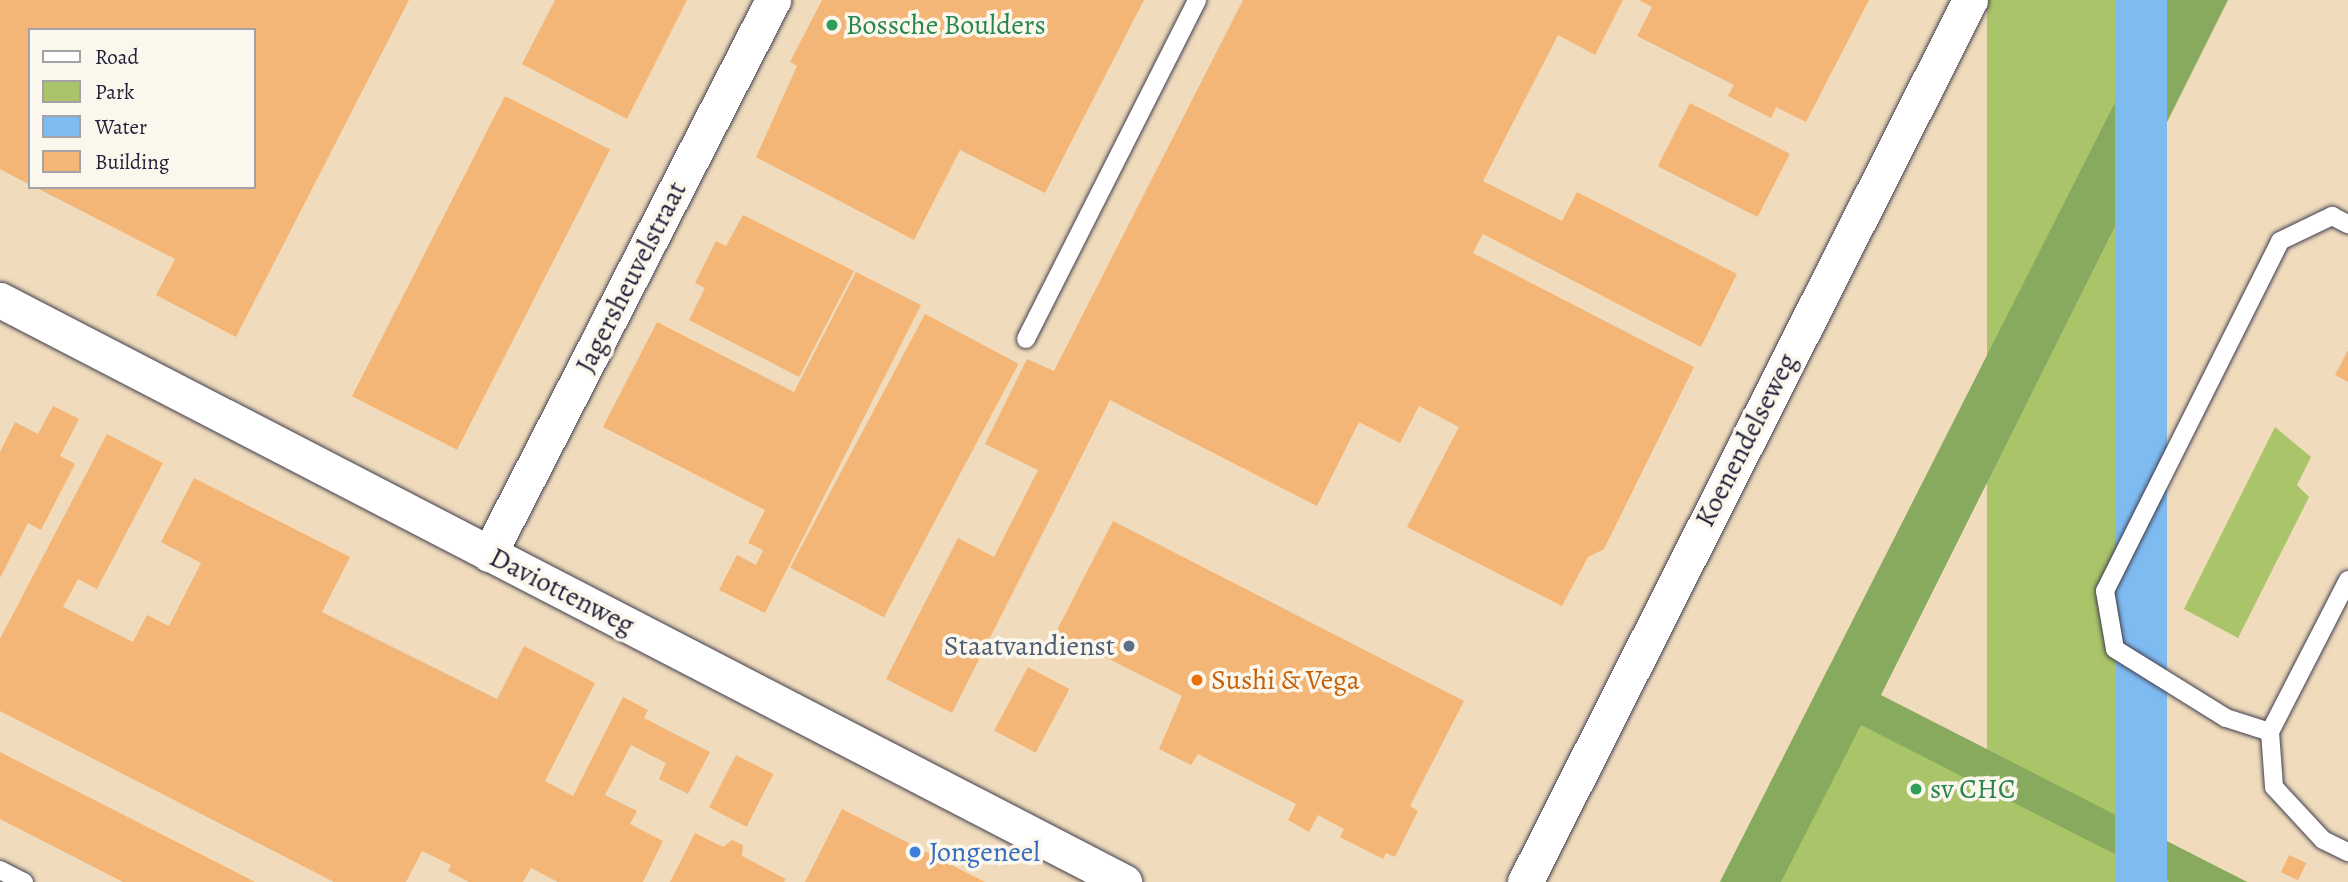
<!DOCTYPE html>
<style>
body{margin:0}
#map{position:relative;width:2348px;height:882px;overflow:hidden;background:#f0dcbc;font-family:Alegreya,serif}
div>[style]{position:absolute}
[style*='--x']{left:calc(var(--x)*1px);top:calc(var(--y)*1px);width:calc(var(--w)*1px);rotate:calc(var(--a)*1deg)}
.green>*{inset:0;background:#aac46a;transform-origin:0 0}
.forest>*{inset:0;background:#87aa5e}
.water>*{inset:0;background:#7ebbf1;transform-origin:0 0}
.building>*{inset:0;background:#f3b677;transform-origin:0 0}
.roads{filter:drop-shadow(0 0 2px #413e4e) drop-shadow(0 0 2px #413e4e)}
.service>*{height:18px;margin:-9px;padding:0 9px;transform-origin:9px;border-radius:9px;background:#fff}
.minor>*{height:35px;margin:-17.5px;padding:0 17.5px;transform-origin:17.5px;border-radius:17.5px;background:#fff}
.dots>*{width:19px;height:19px;translate:-50% -50%;box-sizing:border-box;border:4px solid #fbf7ec;border-radius:50%}
span{translate:-50% -50%;white-space:nowrap;text-align:center;line-height:1.15;-webkit-text-stroke:7px #fbf7ec;paint-order:stroke}
.leisure-label{font-size:28px;color:#27864d}
.left{translate:0 -50%;text-align:left}
.street-label{font-size:28px;color:#22223b}
.service-label{font-size:28px;color:#4e5e75}
.right{translate:-100% -50%;text-align:right}
.food-label{font-size:28px;color:#c56008}
.shop-label{font-size:28px;color:#366cbe}
.legend{position:absolute;left:28px;top:28px;width:228px;height:161px;box-sizing:border-box;background:#fbf7ec;border:2px solid #a4a2a5;margin:0;padding:9px 12px;list-style:none;font-size:21px;color:#22223b}
.legend li{display:flex;align-items:center;gap:14px;height:35px}
.legend b{width:35px;border:2px solid #a4a2a5}
</style>
<div id="map">
<div class="green">
<div style="left:1987px;top:0;width:128px;height:988px"></div>
<div style="clip-path:polygon(2275px 427px,2311px 457px,2297px 485px,2309px 497px,2238px 638px,2184px 609px)"></div>
<div style="clip-path:polygon(1828px 669px,2247px 882px,1720px 882px)"></div>
</div>
<div class="forest">
<div style="clip-path:polygon(2167px 0,2228px 0,1881px 695px,2247px 882px,2170px 882px,1861px 725px,1781px 882px,1720px 882px)"></div>
</div>
<div class="water">
<div style="left:2115px;top:0;width:52px;height:990px"></div>
</div>
<div class="building">
<div style="clip-path:polygon(0 0,409px 0,236px 337px,156px 295px,175px 259px,35px 187px,254px 187px,254px 30px,30px 30px,30px 185px,0 169px)"></div>
<div style="clip-path:polygon(555px 0,687px 0,627px 119px,522px 64px)"></div>
<div style="clip-path:polygon(822px 0,1144px 0,1045px 193px,960px 150px,914px 240px,756px 157px,797px 66px,790px 62px)"></div>
<div style="clip-path:polygon(1243px 0,1623px 0,1595px 55px,1558px 35px,1483px 181px,1562px 221px,1577px 192px,1737px 274px,1701px 347px,1483px 234px,1473px 253px,1694px 367px,1604px 549px,1588px 557px,1562px 606px,1407px 527px,1459px 427px,1419px 406px,1400px 443px,1359px 422px,1317px 506px,1110px 400px,952px 713px,886px 679px,958px 538px,994px 557px,1038px 470px,985px 444px,1027px 359px,1054px 371px)"></div>
<div style="clip-path:polygon(1639px 0,1869px 0,1806px 122px,1776px 107px,1771px 118px,1728px 96px,1734px 85px,1637px 36px,1652px 7px)"></div>
<div style="left:505px;top:96px;width:118px;height:337px;rotate:27deg"></div>
<div style="left:1690px;top:103px;width:112px;height:71px;rotate:27deg"></div>
<div style="clip-path:polygon(743px 215px,854px 271px,799px 377px,689px 320px,705px 288px,695px 283px,716px 241px,726px 246px)"></div>
<div style="clip-path:polygon(856px 272px,921px 305px,765px 613px,719px 590px,737px 555px,756px 565px,763px 550px,748px 543px,765px 510px,603px 427px,657px 322px,794px 392px)"></div>
<div style="left:925px;top:314px;width:106px;height:287px;rotate:28deg"></div>
<div style="clip-path:polygon(2348px 350px,2348px 382px,2335px 375px)"></div>
<div style="clip-path:polygon(53px 406px,79px 419px,60px 456px,75px 464px,41px 530px,28px 523px,0 578px,0 452px,15px 422px,38px 434px)"></div>
<div style="clip-path:polygon(107px 434px,163px 463px,97px 589px,78px 579px,63px 607px,133px 642px,147px 615px,169px 626px,201px 563px,161px 542px,194px 478px,350px 557px,322px 612px,497px 699px,524px 646px,595px 683px,545px 781px,573px 796px,623px 697px,648px 710px,644px 718px,710px 752px,688px 794px,659px 779px,666px 763px,631px 745px,605px 795px,637px 811px,630px 824px,663px 841px,643px 882px,558px 882px,531px 868px,523px 882px,469px 882px,448px 871px,451px 865px,422px 851px,406px 882px,334px 882px,0 711px,0 639px)"></div>
<div style="clip-path:polygon(1113px 521px,1464px 701px,1410px 806px,1418px 811px,1395px 857px,1386px 853px,1383px 859px,1340px 837px,1344px 829px,1318px 815px,1309px 832px,1288px 820px,1296px 804px,1198px 754px,1191px 765px,1159px 749px,1182px 696px,1056px 632px)"></div>
<div style="left:1028px;top:667px;width:47px;height:72px;rotate:28deg"></div>
<div style="clip-path:polygon(0 752px,224px 866px,255px 882px,123px 882px,0 819px)"></div>
<div style="left:736px;top:755px;width:42px;height:59px;rotate:27deg"></div>
<div style="clip-path:polygon(842px 809px,985px 882px,805px 882px)"></div>
<div style="clip-path:polygon(695px 833px,723px 847px,732px 840px,743px 845px,742px 856px,786px 879px,784px 882px,670px 882px)"></div>
<div style="left:2289px;top:855px;width:19px;height:19px;rotate:25deg"></div>
</div>
<div class="roads">
<div class="service">
<div style="--x:1026;--y:339;--w:380;--a:-63.2"></div>
<div style="--x:2348;--y:580;--w:171;--a:117.2"></div>
<div style="--x:2270;--y:732;--w:55;--a:85.8"></div>
<div style="--x:2274;--y:787;--w:72;--a:47.2"></div>
<div style="--x:2323;--y:840;--w:28;--a:26"></div>
<div style="--x:2270;--y:732;--w:46;--a:-162.3"></div>
<div style="--x:2226;--y:718;--w:131;--a:-148.1"></div>
<div style="--x:2115;--y:649;--w:59;--a:-99.8"></div>
<div style="--x:2105;--y:591;--w:391;--a:-63.4"></div>
<div style="--x:2280;--y:241;--w:58;--a:-25.7"></div>
<div style="--x:2332;--y:216;--w:18;--a:27"></div>
<div style="--x:0;--y:870;--w:27;--a:27"></div>
</div>
<div class="minor">
<div style="--x:0;--y:300;--w:1266;--a:27.37"></div>
<div style="--x:489;--y:554;--w:623;--a:-62.86"></div>
<div style="--x:1525;--y:882;--w:988;--a:-63.23"></div>
</div>
</div>
<div class="dots">
<div style="left:832px;top:25px;background:#2e9e5b"></div>
<div style="left:1129px;top:646px;background:#5c6f8a"></div>
<div style="left:1197px;top:680px;background:#e8710a"></div>
<div style="left:1916px;top:789px;background:#2e9e5b"></div>
<div style="left:915px;top:852px;background:#3f7fe0"></div>
</div>
<div class="leisure-label">
<span class="left" style="left:846px;top:25px">Bossche Boulders</span>
<span class="left" style="left:1930px;top:789px">sv CHC</span>
</div>
<div class="street-label">
<span style="left:631px;top:277px;rotate:-63deg">Jagersheuvelstraat</span>
<span style="left:1746px;top:440px;rotate:-63deg">Koenendelseweg</span>
<span style="left:562px;top:591px;rotate:27deg">Daviottenweg</span>
</div>
<div class="service-label">
<span class="right" style="left:1115px;top:646px">Staatvandienst</span>
</div>
<div class="food-label">
<span class="left" style="left:1211px;top:680px">Sushi &amp; Vega</span>
</div>
<div class="shop-label">
<span class="left" style="left:929px;top:852px">Jongeneel</span>
</div>
<ul class="legend">
<li><b style="height:9px;background:#fff"></b>Road</li>
<li><b style="height:19px;background:#aac46a"></b>Park</li>
<li><b style="height:19px;background:#7ebbf1"></b>Water</li>
<li><b style="height:19px;background:#f3b677"></b>Building</li>
</ul>
</div>
